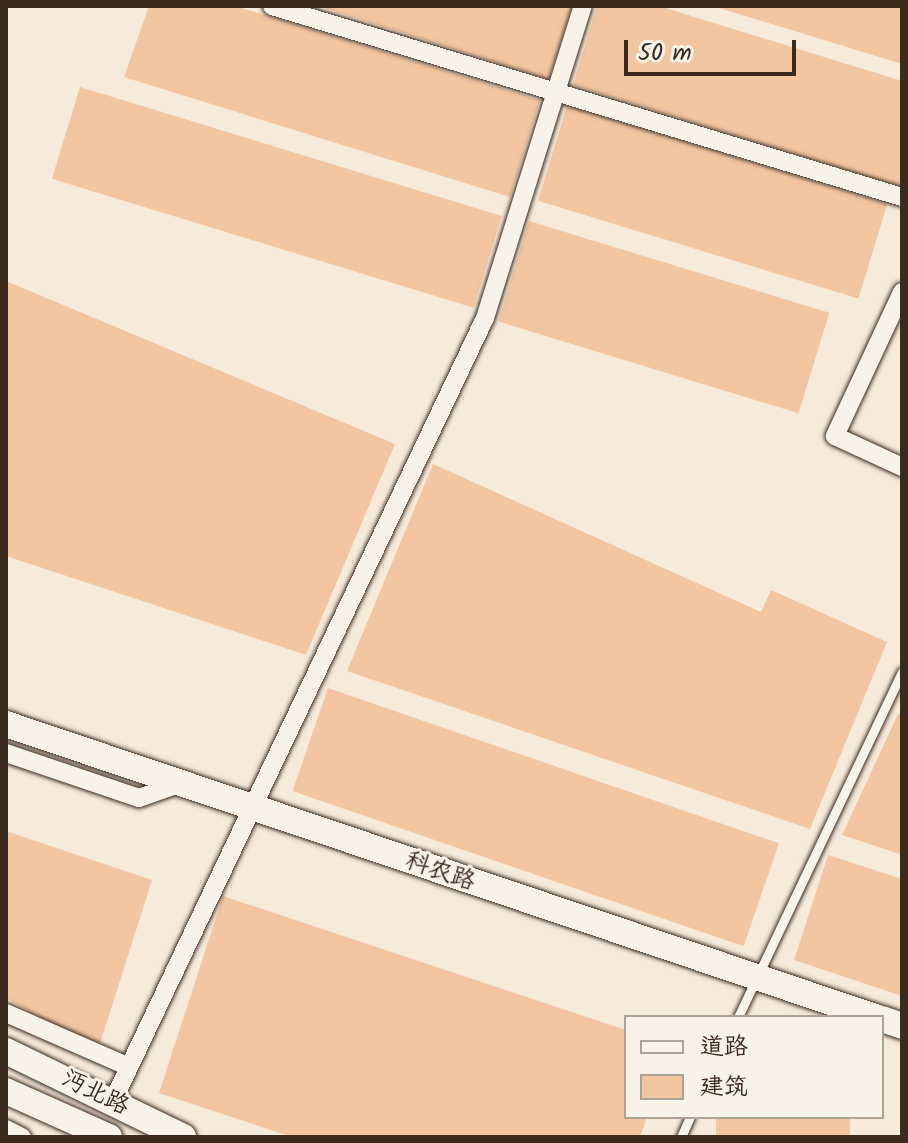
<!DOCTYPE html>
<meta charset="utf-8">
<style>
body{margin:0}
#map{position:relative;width:908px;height:1143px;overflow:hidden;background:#f6eada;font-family:Kalam,"LXGW WenKai TC",sans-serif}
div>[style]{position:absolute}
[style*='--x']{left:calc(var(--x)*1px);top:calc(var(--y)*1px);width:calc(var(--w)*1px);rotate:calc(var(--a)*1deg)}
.building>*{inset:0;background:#f3c6a2;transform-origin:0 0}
.roads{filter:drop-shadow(0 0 2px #3b2a1e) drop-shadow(0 0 2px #3b2a1e)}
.lane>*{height:9px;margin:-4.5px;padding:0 4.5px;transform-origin:4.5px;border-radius:4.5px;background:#f7f3e8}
.street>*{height:18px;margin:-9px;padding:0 9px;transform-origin:9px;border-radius:9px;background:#f7f3e8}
.secondary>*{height:26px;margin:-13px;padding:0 13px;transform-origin:13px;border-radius:13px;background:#f7f3e8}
span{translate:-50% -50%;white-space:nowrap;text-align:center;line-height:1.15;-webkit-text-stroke:6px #f7f3e8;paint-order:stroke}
.street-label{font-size:24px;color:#3b2a1e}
.frame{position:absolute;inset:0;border:8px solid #3b2a1e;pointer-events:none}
.legend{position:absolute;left:624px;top:1015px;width:260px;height:104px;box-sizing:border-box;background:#f7f3e8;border:2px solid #aca397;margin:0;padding:10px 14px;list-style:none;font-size:24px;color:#3b2a1e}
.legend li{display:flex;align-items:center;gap:16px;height:40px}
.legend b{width:40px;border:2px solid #aca397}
.scale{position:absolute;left:624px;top:40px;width:172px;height:36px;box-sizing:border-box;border:4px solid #3b2a1e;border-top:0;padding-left:10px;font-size:24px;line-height:28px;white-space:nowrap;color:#3b2a1e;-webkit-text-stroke:6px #f7f3e8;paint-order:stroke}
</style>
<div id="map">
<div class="building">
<div style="clip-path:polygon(149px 6px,235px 6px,540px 100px,510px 197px,124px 77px)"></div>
<div style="clip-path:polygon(318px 6px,572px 6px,549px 79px)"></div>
<div style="clip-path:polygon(597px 6px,659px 6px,902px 81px,902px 187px,573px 85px)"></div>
<div style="clip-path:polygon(902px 6px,902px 64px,716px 7px,716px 6px)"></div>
<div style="left:80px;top:87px;width:441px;height:96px;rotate:17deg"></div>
<div style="left:567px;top:106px;width:335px;height:99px;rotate:17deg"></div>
<div style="left:529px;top:221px;width:314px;height:105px;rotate:17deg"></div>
<div style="clip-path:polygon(6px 281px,395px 444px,306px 655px,6px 556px)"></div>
<div style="clip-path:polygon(433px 464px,761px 612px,771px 590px,887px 642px,810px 829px,347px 671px)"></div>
<div style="left:328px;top:688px;width:477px;height:109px;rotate:19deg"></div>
<div style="clip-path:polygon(898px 714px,902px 715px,902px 855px,842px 835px)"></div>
<div style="clip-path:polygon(6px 831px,152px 880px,98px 1050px,6px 998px)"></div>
<div style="clip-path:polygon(828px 855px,902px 879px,902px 996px,794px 960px)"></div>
<div style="clip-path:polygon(223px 896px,626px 1030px,626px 1117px,647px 1117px,640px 1137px,292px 1137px,159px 1093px)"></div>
<div style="left:716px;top:1117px;width:134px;height:21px"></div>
</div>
<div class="roads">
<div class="lane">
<div style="--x:738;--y:1017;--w:382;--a:-64.6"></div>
<div style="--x:681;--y:1137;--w:22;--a:-66"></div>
</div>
<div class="street">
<div style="--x:272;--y:6;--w:658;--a:16.87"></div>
<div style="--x:902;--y:292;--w:159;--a:115"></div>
<div style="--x:835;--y:436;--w:74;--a:24.8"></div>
<div style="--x:6;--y:753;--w:140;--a:18.7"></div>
<div style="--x:139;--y:798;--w:42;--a:-19.3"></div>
<div style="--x:6;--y:1013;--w:134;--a:23.7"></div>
<div style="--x:113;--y:1101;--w:867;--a:-64.59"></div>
<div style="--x:485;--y:318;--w:327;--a:-72.6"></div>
<div style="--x:6;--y:1129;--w:18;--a:27"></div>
</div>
<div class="secondary">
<div style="--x:6;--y:724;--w:917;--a:18.63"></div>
<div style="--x:882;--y:1019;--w:21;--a:19"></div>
<div style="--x:6;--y:1051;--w:197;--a:25.9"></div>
<div style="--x:6;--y:1091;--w:113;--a:24.1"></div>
</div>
</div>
<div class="street-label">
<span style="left:440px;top:872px;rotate:19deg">科农路</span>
<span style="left:95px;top:1093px;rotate:26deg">沔北路</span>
</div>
<div class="frame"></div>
<ul class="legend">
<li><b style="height:10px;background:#f7f3e8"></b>道路</li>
<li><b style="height:22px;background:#f3c6a2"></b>建筑</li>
</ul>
<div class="scale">50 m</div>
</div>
